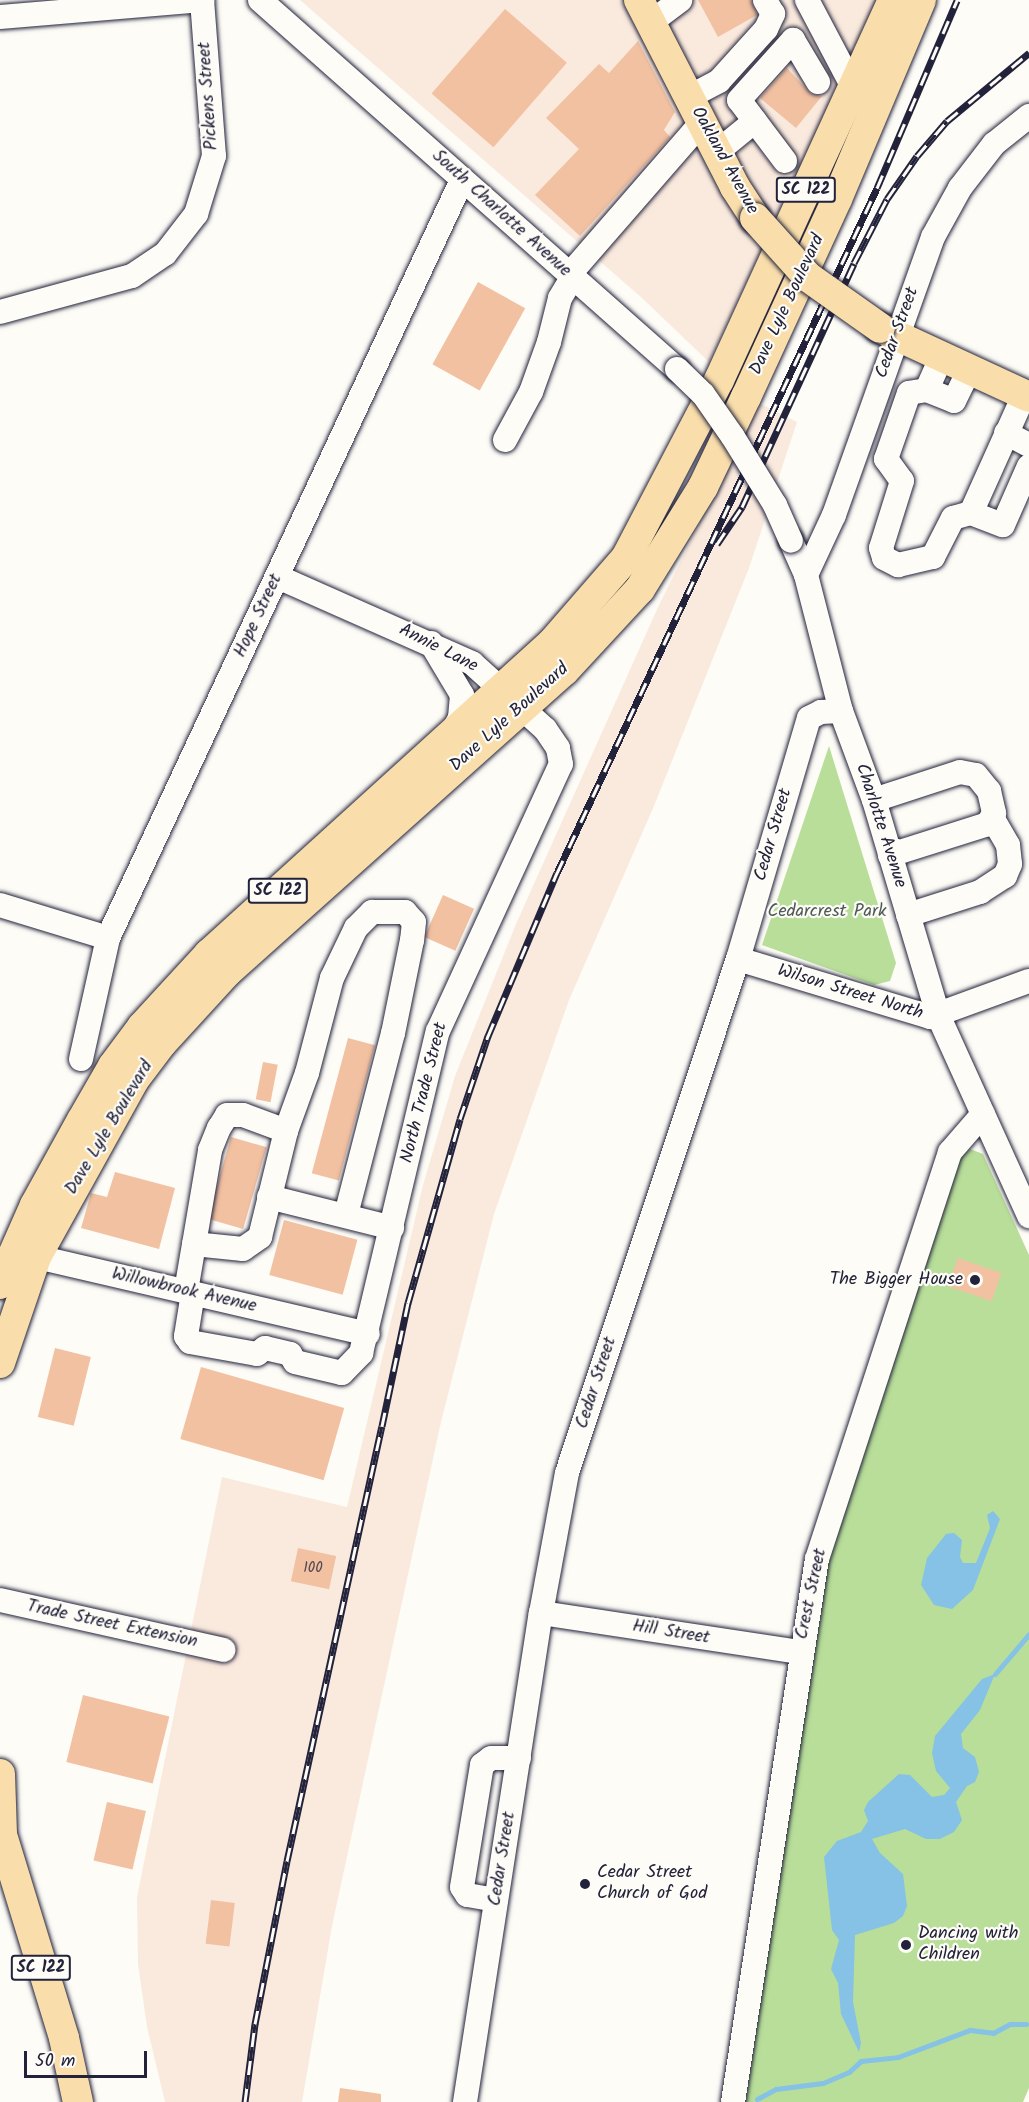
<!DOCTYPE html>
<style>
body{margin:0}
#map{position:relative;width:1029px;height:2102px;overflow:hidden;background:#fdfcf7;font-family:Kalam,sans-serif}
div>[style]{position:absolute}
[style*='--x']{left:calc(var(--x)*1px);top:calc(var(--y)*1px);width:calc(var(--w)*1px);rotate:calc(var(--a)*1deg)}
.built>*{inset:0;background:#faeade}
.green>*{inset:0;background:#b8de99}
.water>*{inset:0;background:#85c2e5}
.stream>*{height:5px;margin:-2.5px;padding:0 2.5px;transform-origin:2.5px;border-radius:2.5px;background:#85c2e5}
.building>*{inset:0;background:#f2c1a2;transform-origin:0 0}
.roads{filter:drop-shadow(0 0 2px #22223b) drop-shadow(0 0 2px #22223b)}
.minor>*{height:24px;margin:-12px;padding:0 12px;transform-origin:12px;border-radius:12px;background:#fdfcf7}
.major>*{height:30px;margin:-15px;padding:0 15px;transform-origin:15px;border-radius:15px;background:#f9deab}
.rail>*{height:7px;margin-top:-3.5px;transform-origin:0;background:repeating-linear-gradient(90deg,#fdfcf7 0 14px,#22223b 0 28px);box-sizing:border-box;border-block:2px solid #22223b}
.bridges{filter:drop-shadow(0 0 2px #22223b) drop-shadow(0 0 2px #22223b)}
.minor-bridge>*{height:24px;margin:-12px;padding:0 12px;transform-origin:12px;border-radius:12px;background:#fdfcf7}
.major-bridge>*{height:30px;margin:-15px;padding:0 15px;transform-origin:15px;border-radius:15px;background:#f9deab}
.dots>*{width:16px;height:16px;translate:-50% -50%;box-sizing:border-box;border:3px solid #fdfcf7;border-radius:50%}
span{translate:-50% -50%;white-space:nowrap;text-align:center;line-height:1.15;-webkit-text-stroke:4.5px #fdfcf7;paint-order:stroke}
.number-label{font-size:15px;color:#564a55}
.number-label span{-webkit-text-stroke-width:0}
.shield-label span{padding:2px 4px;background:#fdfcf7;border:2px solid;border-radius:4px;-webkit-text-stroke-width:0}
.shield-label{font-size:16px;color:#22223b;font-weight:700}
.street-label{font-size:18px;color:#22223b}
.park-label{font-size:18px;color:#4f5a57}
.poi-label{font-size:18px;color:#22223b}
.right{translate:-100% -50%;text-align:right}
.left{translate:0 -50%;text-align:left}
.scale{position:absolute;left:24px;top:2051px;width:123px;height:27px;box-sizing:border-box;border:3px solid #22223b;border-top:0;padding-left:8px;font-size:18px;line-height:21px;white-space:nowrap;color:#22223b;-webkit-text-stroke:4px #fdfcf7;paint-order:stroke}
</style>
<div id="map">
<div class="built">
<div style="clip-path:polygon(300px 0,878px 0,709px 362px,642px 298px)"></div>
<div style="clip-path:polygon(759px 403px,797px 422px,749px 568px,654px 806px,569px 1000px,494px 1214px,441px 1422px,332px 1926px,302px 2102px,165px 2102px,147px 2027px,138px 1964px,137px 1897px,222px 1477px,347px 1507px,423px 1185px,455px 1076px,516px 924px,659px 605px)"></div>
</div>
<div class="green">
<div style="clip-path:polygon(829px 746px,896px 963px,890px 981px,874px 985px,762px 945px)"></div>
<div style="clip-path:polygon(970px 1149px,983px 1154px,1029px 1255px,1029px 2088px,1023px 2102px,745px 2102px,827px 1565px,959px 1158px)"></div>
</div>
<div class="water">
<div style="clip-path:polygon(993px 1511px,1000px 1519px,973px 1590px,952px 1609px,934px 1605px,921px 1585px,927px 1558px,946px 1534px,954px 1533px,962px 1540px,960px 1557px,963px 1563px,976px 1563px,990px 1528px,987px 1515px)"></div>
<div style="clip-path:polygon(995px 1674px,980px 1710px,961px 1734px,963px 1748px,975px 1757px,979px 1772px,975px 1782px,967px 1786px,956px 1802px,962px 1820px,954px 1832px,940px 1839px,926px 1839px,905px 1829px,872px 1839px,880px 1853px,903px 1874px,907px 1906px,903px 1916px,894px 1923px,855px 1935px,853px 2002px,861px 2043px,859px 2052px,841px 2014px,838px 1983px,831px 1969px,839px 1940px,832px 1930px,824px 1857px,837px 1841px,861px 1832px,868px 1821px,864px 1810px,868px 1802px,899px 1774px,910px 1775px,932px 1797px,944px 1795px,950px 1788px,936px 1771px,932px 1753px,935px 1736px,982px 1679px)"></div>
</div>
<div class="stream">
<div style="--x:995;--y:1674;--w:52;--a:-49.6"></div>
<div style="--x:757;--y:2099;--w:21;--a:-28"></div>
<div style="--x:776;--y:2089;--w:47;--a:-7.3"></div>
<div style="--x:823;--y:2083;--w:28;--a:-23"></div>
<div style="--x:849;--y:2072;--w:16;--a:-43"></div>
<div style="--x:861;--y:2061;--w:37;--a:-6"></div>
<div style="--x:898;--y:2057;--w:77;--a:-20.6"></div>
<div style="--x:970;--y:2030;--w:23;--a:7"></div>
<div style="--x:993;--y:2033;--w:19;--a:-28"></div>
<div style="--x:1010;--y:2024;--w:16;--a:0"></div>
</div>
<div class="building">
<div style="clip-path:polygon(698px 0,751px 0,757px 15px,718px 37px)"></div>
<div style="left:505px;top:9px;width:82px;height:112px;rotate:41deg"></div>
<div style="clip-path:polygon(638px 41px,675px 112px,664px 130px,670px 137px,580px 236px,535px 195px,579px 149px,546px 118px,599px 64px,609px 73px)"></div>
<div style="clip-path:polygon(787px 68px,811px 94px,822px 96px,796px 128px,760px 98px)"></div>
<div style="left:478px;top:282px;width:54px;height:94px;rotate:29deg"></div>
<div style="left:443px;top:895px;width:34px;height:46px;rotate:24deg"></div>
<div style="left:348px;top:1038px;width:28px;height:140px;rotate:15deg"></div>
<div style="left:263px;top:1062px;width:15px;height:38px;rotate:11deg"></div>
<div style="left:231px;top:1137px;width:37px;height:85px;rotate:16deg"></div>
<div style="clip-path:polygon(115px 1172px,175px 1188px,159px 1249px,81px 1228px,91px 1193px,107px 1197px)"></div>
<div style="left:284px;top:1220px;width:76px;height:57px;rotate:15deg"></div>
<div style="left:958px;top:1258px;width:46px;height:30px;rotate:19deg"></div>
<div style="left:55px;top:1348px;width:37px;height:71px;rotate:14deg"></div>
<div style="left:201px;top:1367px;width:149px;height:75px;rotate:16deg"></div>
<div style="left:298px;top:1548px;width:39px;height:34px;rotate:12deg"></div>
<div style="left:83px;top:1695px;width:89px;height:69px;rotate:14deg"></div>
<div style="left:107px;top:1802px;width:40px;height:60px;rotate:13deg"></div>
<div style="left:211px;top:1900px;width:24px;height:44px;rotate:7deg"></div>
<div style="clip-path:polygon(340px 2088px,381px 2094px,381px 2102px,338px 2102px)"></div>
</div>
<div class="roads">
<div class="minor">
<div style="--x:260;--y:0;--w:557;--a:41.51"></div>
<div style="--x:807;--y:0;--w:101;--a:62.2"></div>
<div style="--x:0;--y:17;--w:203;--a:-4.8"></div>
<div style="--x:650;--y:23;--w:38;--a:-37"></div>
<div style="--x:689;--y:97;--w:34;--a:-28"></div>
<div style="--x:719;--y:81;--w:70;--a:-47.9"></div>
<div style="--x:766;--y:29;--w:17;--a:-65"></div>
<div style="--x:773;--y:14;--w:16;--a:-120"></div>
<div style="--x:717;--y:152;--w:49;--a:-39.2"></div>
<div style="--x:785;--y:161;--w:76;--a:-127"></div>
<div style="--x:739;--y:100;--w:81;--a:-48"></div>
<div style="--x:793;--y:40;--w:49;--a:59.2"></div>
<div style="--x:569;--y:275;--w:203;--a:-49"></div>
<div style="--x:0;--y:312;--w:137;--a:-15.3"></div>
<div style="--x:132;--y:276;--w:40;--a:-34"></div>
<div style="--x:165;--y:254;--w:51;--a:-52.2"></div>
<div style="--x:196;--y:214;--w:61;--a:-72.8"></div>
<div style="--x:214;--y:156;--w:156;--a:-94.4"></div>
<div style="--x:941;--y:358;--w:35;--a:114"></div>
<div style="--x:927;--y:390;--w:29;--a:22"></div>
<div style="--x:954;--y:401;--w:34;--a:-64"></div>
<div style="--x:927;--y:390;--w:18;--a:171"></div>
<div style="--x:909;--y:393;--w:70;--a:109.2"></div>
<div style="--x:886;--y:459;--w:27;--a:54"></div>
<div style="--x:902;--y:481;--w:70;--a:107.4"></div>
<div style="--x:881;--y:548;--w:10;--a:73"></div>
<div style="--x:884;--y:558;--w:16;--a:27"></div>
<div style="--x:898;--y:565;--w:36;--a:-13"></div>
<div style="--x:933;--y:557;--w:44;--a:-62.9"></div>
<div style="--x:953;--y:518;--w:19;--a:-16"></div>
<div style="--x:971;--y:513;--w:129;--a:-65.8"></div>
<div style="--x:1006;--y:433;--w:26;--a:28"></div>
<div style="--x:505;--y:440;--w:55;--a:-61.6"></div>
<div style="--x:531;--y:392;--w:53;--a:-70.2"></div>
<div style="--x:549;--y:342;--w:45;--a:-76"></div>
<div style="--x:560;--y:298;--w:23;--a:-59"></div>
<div style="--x:971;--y:513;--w:34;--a:21"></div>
<div style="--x:1003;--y:525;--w:64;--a:-66.2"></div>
<div style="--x:791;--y:541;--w:37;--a:66"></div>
<div style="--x:806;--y:575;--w:140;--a:75.6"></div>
<div style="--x:841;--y:711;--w:95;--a:69.7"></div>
<div style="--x:874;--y:800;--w:224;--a:73.4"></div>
<div style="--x:938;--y:1015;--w:221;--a:65.6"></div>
<div style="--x:806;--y:575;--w:66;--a:-65"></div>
<div style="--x:834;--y:515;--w:295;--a:-70.4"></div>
<div style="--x:933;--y:237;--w:56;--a:-61.1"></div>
<div style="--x:960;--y:188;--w:56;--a:-52.3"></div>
<div style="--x:994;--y:144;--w:45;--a:-38.7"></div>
<div style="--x:431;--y:643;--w:61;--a:59.2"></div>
<div style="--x:462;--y:695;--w:23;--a:95"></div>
<div style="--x:460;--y:718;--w:18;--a:119"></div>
<div style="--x:874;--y:800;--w:90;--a:-18"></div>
<div style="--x:960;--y:772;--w:16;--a:11"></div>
<div style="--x:976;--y:775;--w:21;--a:51"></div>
<div style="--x:989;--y:791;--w:23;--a:77"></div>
<div style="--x:994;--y:813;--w:13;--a:119"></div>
<div style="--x:988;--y:824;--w:103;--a:162.4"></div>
<div style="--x:0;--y:905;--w:113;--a:17"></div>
<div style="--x:908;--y:915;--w:76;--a:-17.7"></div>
<div style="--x:980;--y:892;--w:30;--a:-33"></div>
<div style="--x:1005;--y:876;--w:13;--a:-67"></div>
<div style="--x:1010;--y:864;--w:19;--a:-96"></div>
<div style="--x:1008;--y:845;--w:30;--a:-120"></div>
<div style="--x:738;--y:959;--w:201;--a:16.8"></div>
<div style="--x:930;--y:1017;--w:105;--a:-20"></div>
<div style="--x:81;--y:1059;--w:124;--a:-77.4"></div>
<div style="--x:108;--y:938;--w:837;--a:-64.97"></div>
<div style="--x:269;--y:1197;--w:127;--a:14.1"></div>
<div style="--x:194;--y:1244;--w:49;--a:5.8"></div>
<div style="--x:243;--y:1249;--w:21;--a:-35"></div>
<div style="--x:260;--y:1237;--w:109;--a:-76.2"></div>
<div style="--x:286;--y:1131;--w:62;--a:-70.1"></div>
<div style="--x:307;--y:1073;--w:98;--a:-75.3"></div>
<div style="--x:332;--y:978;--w:55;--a:-64.4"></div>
<div style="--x:356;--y:928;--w:23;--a:-45"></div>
<div style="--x:372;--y:912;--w:33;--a:0"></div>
<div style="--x:405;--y:912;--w:13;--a:48"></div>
<div style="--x:414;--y:922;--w:18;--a:96"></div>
<div style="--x:412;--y:940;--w:95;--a:101.5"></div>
<div style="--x:393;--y:1033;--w:188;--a:104.5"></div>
<div style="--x:20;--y:1253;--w:357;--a:13.1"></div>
<div style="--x:186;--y:1291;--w:143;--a:-80.3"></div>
<div style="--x:210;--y:1150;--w:24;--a:-68"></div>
<div style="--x:219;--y:1128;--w:15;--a:-58"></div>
<div style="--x:227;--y:1115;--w:16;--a:0"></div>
<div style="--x:243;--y:1115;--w:46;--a:20.4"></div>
<div style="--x:193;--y:1293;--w:44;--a:99.2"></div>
<div style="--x:186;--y:1336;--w:7;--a:56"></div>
<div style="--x:190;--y:1342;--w:68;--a:10.2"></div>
<div style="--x:257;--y:1354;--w:10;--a:-37"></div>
<div style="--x:265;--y:1348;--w:26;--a:13"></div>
<div style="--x:290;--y:1354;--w:9;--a:58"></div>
<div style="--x:295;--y:1362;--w:48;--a:13.2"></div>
<div style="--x:342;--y:1373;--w:28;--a:-46"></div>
<div style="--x:361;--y:1353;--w:331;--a:-76.6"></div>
<div style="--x:438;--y:1031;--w:294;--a:-65.3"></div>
<div style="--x:561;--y:764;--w:16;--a:-101"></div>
<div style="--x:558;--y:748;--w:23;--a:-124"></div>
<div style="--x:545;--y:729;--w:98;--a:-137.9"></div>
<div style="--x:472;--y:663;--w:212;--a:-156.1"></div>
<div style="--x:0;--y:1600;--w:229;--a:12.6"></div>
<div style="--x:541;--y:1613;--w:262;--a:8.6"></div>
<div style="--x:496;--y:1900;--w:29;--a:-170"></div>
<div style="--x:467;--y:1895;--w:9;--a:-122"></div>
<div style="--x:462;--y:1887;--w:124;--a:-80.7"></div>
<div style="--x:482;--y:1765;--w:11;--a:-38"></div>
<div style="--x:491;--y:1758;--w:28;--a:0"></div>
<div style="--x:465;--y:2102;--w:495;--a:-81.2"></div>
<div style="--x:541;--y:1613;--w:142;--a:-79.5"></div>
<div style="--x:567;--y:1473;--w:542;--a:-71.6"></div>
<div style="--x:738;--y:959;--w:251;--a:-73.6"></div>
<div style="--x:809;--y:718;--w:13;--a:-27"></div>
<div style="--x:821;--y:712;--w:20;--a:-3"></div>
<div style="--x:733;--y:2102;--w:549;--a:-81.21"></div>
<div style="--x:817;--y:1559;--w:428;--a:-71.9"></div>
<div style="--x:950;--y:1152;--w:50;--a:-49"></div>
</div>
<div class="major">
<div style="--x:639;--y:0;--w:210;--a:62.8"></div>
<div style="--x:735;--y:187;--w:37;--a:57"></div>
<div style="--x:880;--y:328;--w:164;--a:24.8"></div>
<div style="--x:0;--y:1284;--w:86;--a:-66.1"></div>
<div style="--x:35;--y:1205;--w:97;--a:-61.1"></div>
<div style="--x:82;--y:1120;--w:62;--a:-60.1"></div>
<div style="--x:113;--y:1066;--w:49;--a:-53.4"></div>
<div style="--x:142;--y:1027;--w:99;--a:-47.5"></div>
<div style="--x:209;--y:954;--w:463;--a:-42.2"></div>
<div style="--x:552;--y:643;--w:113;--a:-49"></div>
<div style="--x:626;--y:558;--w:201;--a:-62.4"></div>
<div style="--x:719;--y:380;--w:418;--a:-65.4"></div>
<div style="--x:0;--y:1363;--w:112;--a:-71.2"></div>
<div style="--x:36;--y:1257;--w:202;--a:-61"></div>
<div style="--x:134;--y:1080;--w:46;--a:-52.9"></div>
<div style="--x:162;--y:1043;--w:96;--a:-47.5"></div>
<div style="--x:227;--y:972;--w:452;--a:-41.8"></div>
<div style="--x:564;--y:671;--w:112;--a:-47.2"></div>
<div style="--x:640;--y:589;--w:120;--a:-58.3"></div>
<div style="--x:703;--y:487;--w:100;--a:-64.5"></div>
<div style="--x:746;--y:397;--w:218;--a:-65.3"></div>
<div style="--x:837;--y:199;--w:216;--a:-67.1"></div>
<div style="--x:0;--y:1774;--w:61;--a:88.1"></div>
<div style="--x:2;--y:1835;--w:212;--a:73"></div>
<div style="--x:64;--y:2038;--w:66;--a:77.7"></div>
</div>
</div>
<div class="rail">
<div style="--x:717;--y:544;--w:45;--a:-56"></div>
<div style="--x:742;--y:507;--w:268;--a:-65.3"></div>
<div style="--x:854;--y:263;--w:72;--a:-62.7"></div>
<div style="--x:887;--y:199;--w:52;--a:-55.1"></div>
<div style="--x:917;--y:156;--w:46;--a:-49.4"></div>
<div style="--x:947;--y:121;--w:107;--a:-39.7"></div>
<div style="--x:245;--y:2102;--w:79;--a:-82.7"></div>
<div style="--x:255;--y:2024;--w:166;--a:-78.9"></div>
<div style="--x:287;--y:1861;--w:445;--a:-77.7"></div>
<div style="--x:382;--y:1426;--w:126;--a:-78.1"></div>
<div style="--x:408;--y:1303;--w:191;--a:-74.2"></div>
<div style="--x:460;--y:1119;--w:88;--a:-71.4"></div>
<div style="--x:488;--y:1036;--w:177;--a:-67.1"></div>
<div style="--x:557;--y:873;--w:756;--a:-64.96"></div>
<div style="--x:877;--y:188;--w:204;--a:-66.9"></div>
</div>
<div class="bridges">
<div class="minor-bridge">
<div style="--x:677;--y:369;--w:36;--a:44"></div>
<div style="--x:703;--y:394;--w:52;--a:55.1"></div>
<div style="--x:733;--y:437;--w:80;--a:58.3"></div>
<div style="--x:775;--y:505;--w:39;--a:66"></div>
</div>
<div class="major-bridge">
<div style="--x:755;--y:218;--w:79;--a:48.1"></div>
<div style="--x:808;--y:277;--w:88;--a:35.3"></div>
</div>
</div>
<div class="dots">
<div style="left:975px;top:1280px;background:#22223b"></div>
<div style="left:585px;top:1884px;background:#22223b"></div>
<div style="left:906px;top:1945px;background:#22223b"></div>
</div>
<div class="number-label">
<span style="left:313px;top:1569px">100</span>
</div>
<div class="shield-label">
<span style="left:806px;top:190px">SC 122</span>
<span style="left:278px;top:891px">SC 122</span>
<span style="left:41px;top:1968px">SC 122</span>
</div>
<div class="street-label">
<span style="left:209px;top:96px;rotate:-94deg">Pickens Street</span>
<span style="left:724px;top:161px;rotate:61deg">Oakland Avenue</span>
<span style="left:501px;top:214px;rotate:42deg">South Charlotte Avenue</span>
<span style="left:788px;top:305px;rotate:-65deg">Dave Lyle Boulevard</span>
<span style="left:898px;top:333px;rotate:-70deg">Cedar Street</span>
<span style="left:259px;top:616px;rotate:-65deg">Hope Street</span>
<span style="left:438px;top:649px;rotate:27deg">Annie Lane</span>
<span style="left:510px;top:718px;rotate:-42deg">Dave Lyle Boulevard</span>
<span style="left:880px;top:826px;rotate:72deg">Charlotte Avenue</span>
<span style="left:774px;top:835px;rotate:-74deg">Cedar Street</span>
<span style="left:850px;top:993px;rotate:17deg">Wilson Street North</span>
<span style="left:425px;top:1093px;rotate:-76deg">North Trade Street</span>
<span style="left:110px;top:1128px;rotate:-59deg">Dave Lyle Boulevard</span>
<span style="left:184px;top:1291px;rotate:13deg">Willowbrook Avenue</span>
<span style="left:597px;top:1383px;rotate:-72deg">Cedar Street</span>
<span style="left:812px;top:1594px;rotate:-78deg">Crest Street</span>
<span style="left:112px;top:1625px;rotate:12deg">Trade Street Extension</span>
<span style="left:671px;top:1633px;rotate:9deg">Hill Street</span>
<span style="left:503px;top:1859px;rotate:-81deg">Cedar Street</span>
</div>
<div class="park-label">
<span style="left:827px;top:912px">Cedarcrest Park</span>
</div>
<div class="poi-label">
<span class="right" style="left:963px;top:1280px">The Bigger House</span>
<span class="left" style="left:597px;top:1884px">Cedar Street<br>Church of God</span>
<span class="left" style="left:918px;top:1945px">Dancing with<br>Children</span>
</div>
<div class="scale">50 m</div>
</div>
